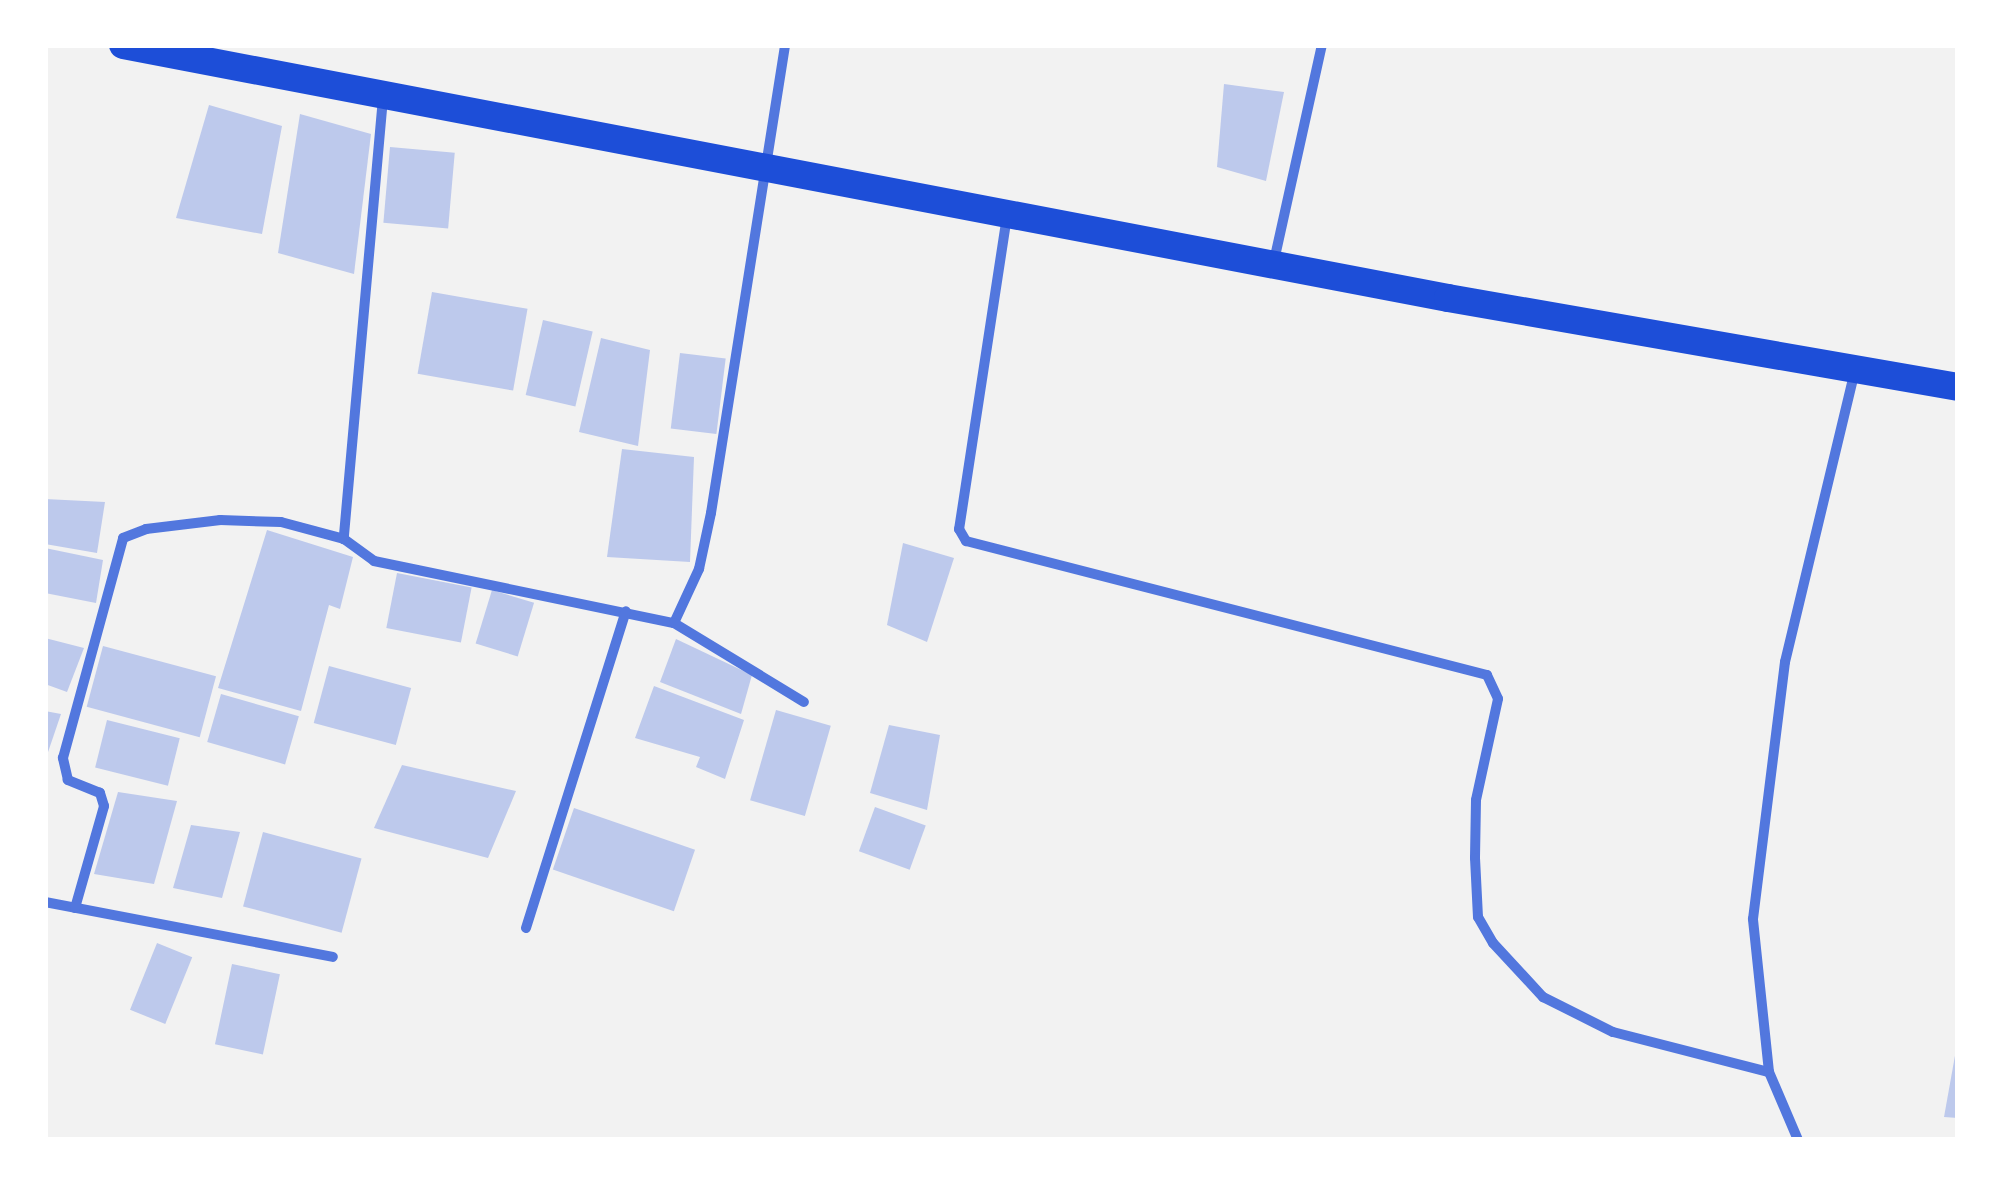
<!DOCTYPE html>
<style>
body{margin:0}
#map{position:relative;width:2003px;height:1185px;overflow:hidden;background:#f2f2f2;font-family:"Exo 2",sans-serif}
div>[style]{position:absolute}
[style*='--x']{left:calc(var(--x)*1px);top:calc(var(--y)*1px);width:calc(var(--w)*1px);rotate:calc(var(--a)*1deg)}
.building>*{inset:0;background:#bdc9ec;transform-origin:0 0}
.minor>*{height:10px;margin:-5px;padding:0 5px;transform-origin:5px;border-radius:5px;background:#5277de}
.trunk>*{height:28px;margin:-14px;padding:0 14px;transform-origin:14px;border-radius:14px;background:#1d4ed8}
span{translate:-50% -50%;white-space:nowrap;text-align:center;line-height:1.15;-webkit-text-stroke:8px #fff;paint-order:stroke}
.frame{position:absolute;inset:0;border:48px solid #fff;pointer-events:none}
</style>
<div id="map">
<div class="building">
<div style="clip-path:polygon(1224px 84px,1284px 92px,1266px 181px,1217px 167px)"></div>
<div style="clip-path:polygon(209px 105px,282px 126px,262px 234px,176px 218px)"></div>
<div style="clip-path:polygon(300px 114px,371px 134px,354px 274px,278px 253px)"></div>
<div style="left:390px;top:147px;width:65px;height:76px;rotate:5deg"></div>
<div style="left:432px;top:292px;width:97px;height:83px;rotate:10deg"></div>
<div style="left:543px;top:320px;width:51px;height:77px;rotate:13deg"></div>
<div style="clip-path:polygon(601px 338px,650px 350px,638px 446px,579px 432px)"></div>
<div style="left:680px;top:353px;width:46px;height:76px;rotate:7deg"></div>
<div style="clip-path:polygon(622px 449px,694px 457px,690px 562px,607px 557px)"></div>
<div style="clip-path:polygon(45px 499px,105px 502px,97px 553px,45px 544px)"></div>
<div style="clip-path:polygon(267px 530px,353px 557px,340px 609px,329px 605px,301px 711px,218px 688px)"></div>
<div style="clip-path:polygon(903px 543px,954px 558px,927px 642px,887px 625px)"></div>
<div style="clip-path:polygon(45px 548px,103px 560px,96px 603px,45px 593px)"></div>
<div style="left:397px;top:573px;width:76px;height:56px;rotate:11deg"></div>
<div style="left:492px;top:590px;width:44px;height:56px;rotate:17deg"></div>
<div style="clip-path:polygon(45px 638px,84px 648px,67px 692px,45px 684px)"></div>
<div style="clip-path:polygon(676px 639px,752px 675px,741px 714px,660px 682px)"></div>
<div style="left:103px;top:646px;width:117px;height:63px;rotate:15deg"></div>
<div style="left:329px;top:666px;width:85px;height:59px;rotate:15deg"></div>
<div style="clip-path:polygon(654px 686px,744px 720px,725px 779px,696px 767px,700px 757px,635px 738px)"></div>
<div style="left:221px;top:694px;width:81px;height:50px;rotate:16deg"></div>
<div style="left:776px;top:710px;width:57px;height:94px;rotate:16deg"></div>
<div style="clip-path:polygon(45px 711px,61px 714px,46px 758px,45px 757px)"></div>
<div style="left:107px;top:720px;width:75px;height:49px;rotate:14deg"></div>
<div style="clip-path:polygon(889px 725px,940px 735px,927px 810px,870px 793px)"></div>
<div style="clip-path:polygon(402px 765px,516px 791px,488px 858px,374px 828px)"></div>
<div style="clip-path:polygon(118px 792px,177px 801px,154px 884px,94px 874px)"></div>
<div style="left:875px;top:807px;width:54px;height:47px;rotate:20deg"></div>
<div style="left:574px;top:808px;width:128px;height:65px;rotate:19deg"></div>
<div style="clip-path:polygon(191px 825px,240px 832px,222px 898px,173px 888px)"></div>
<div style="left:263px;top:832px;width:102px;height:77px;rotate:15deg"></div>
<div style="left:157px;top:943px;width:38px;height:72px;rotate:22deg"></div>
<div style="left:232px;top:964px;width:49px;height:82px;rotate:12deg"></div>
<div style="clip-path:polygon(1956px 1050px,1958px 1050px,1958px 1118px,1944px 1117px)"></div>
</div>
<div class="minor">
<div style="--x:383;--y:98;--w:443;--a:95.1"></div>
<div style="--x:344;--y:539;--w:37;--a:36"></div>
<div style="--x:374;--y:561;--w:306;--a:11.7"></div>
<div style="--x:674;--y:623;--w:60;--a:-65.2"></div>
<div style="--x:699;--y:569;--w:57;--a:-77.9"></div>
<div style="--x:711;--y:513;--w:474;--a:-81"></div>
<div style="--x:1007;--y:216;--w:317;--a:98.7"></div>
<div style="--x:959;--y:529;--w:14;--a:60"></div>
<div style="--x:966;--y:541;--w:538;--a:14.42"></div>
<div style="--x:1487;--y:675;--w:26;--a:65"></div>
<div style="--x:1498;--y:699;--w:103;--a:102.3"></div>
<div style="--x:1476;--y:800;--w:58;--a:91"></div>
<div style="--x:1475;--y:858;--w:59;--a:87.1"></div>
<div style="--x:1478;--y:917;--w:30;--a:60"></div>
<div style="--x:1493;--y:943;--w:74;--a:47.2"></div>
<div style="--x:1543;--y:997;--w:78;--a:26.6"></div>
<div style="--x:1613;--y:1032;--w:161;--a:14.4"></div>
<div style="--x:1769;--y:1072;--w:74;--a:66.9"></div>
<div style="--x:1274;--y:261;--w:221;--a:-77.5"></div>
<div style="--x:674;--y:623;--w:152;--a:31.3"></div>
<div style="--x:45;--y:902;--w:293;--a:10.8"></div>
<div style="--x:75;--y:908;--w:106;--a:-74.1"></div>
<div style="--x:104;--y:806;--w:14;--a:-107"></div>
<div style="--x:100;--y:793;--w:35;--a:-158"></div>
<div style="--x:68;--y:780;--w:23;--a:-103"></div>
<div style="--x:63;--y:758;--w:228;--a:-74.7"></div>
<div style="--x:123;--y:538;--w:25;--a:-21"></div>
<div style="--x:146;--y:529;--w:75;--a:-6.9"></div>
<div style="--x:220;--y:520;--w:61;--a:1.9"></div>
<div style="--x:281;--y:522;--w:65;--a:15.1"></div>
<div style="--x:526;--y:928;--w:332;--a:-72.5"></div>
<div style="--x:1769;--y:1072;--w:154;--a:-96"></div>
<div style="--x:1753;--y:919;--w:259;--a:-82.9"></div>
<div style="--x:1785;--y:662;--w:299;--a:-76.5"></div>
</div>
<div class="trunk">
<div style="--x:123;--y:45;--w:1349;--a:10.81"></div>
<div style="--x:1448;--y:298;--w:518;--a:9.9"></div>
</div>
<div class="frame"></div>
</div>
